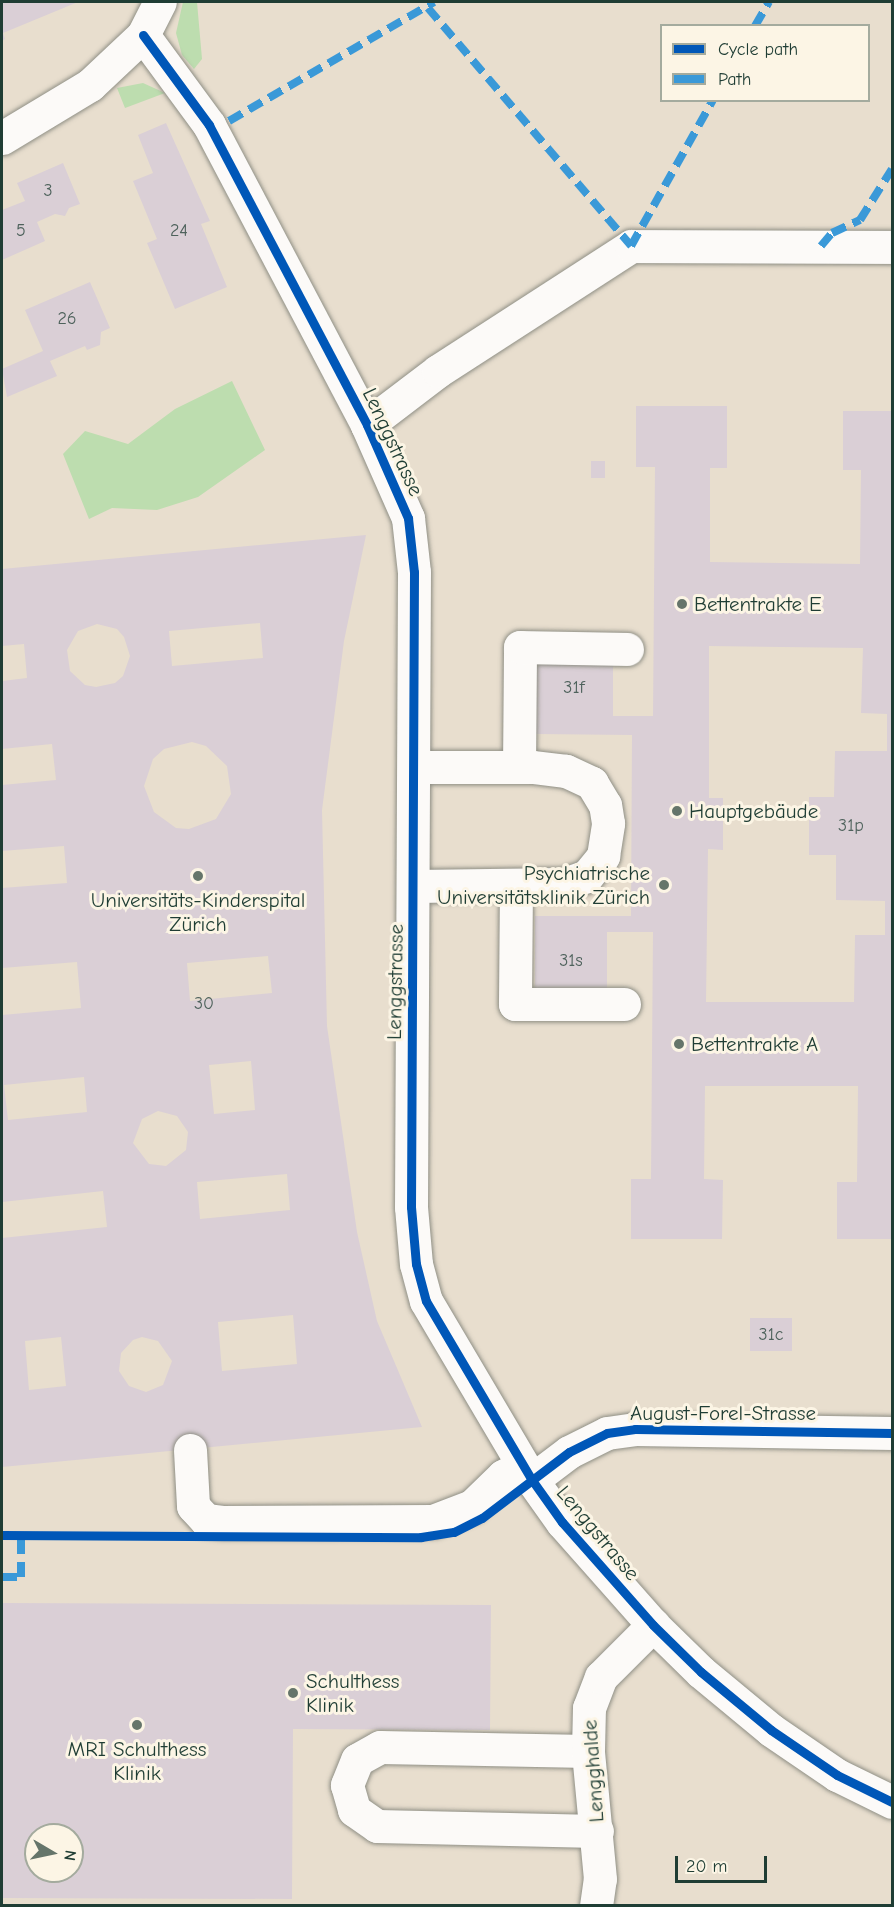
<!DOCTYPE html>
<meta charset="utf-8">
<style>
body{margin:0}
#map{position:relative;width:894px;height:1907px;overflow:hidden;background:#e8dece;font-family:"Comic Neue",sans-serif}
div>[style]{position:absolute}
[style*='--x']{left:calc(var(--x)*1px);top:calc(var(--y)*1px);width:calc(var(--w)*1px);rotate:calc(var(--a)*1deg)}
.green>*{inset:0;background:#bdddaf}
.building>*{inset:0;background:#dacfd6;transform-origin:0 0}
.roads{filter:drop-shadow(0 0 2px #8f8f85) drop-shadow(0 0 2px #8f8f85)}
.minor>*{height:33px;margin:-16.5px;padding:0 16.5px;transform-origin:16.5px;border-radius:16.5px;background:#fcfaf8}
.quiet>*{height:8px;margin-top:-4px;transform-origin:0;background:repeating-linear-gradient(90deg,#3a99d8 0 15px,transparent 0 23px)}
.cycleway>*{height:9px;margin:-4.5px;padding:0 4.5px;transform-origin:4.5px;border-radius:4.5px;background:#0057b8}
.dots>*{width:16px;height:16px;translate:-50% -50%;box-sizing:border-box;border:3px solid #fcf5e5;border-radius:50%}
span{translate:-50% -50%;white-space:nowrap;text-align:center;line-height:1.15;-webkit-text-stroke:6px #fcf5e5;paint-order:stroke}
.number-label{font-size:18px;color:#4e625c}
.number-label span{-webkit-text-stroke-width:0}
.street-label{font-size:21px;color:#1f3d34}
.poi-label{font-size:21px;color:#1f3d34}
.left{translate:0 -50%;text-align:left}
.right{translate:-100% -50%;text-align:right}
.frame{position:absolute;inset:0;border:3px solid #1f3d34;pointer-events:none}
.legend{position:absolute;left:660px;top:24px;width:210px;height:78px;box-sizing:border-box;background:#fcf5e5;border:2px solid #a4ab9e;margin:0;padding:8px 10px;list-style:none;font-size:18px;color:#1f3d34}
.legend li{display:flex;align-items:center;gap:12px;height:30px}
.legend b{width:30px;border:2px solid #a4ab9e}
.north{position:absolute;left:24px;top:1823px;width:60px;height:60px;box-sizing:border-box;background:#fcf5e5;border:2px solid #a4ab9e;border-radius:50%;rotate:99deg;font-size:16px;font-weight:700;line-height:24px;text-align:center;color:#1f3d34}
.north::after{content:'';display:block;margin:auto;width:21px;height:27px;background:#65756a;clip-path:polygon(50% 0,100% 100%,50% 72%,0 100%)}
.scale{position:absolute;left:675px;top:1856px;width:92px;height:27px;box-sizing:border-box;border:3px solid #1f3d34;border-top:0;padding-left:8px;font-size:18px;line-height:21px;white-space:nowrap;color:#1f3d34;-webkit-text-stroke:4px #fcf5e5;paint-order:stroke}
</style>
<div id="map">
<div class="green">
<div style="clip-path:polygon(183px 2px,197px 2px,202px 59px,194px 69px,182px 55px,176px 33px)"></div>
<div style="clip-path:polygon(143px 83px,165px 93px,125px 108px,117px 88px)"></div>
<div style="clip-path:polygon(232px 381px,265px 450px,198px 497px,157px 510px,112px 508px,89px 519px,63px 454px,85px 431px,128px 444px,175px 409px)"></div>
</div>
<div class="building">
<div style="clip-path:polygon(2px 2px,78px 2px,3px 33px,5px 39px,2px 41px)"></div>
<div style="clip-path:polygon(166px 123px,210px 221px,201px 224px,227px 287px,175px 309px,147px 243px,157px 239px,133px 181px,153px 173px,138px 135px)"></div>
<div style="clip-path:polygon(63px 163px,80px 204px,69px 208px,65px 216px,55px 214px,37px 222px,45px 241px,2px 260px,2px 210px,25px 201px,17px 183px)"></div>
<div style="clip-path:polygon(90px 282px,110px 328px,101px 332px,100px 345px,87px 350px,85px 346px,50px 361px,57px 376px,7px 397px,2px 369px,43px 351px,25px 310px)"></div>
<div style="clip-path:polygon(evenodd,636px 406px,727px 406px,727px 468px,710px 468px,710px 562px,860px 564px,861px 470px,843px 470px,843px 411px,892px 411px,892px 1239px,837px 1239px,837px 1182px,857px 1182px,858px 1086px,705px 1086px,704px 1179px,723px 1180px,722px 1239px,631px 1239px,631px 1179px,651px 1179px,653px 932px,607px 932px,607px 991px,535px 990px,535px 916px,631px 916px,632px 735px,536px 734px,536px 659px,613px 660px,613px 716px,653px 716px,655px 467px,636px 467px,636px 406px,709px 646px,863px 648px,861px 713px,887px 714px,887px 751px,835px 751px,834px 797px,809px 797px,809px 855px,836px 855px,836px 900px,885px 901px,885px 935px,855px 935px,854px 1002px,706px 1002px,708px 849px,723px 850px,723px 798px,709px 798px,709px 646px)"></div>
<div style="left:591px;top:461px;width:14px;height:17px"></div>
<div style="clip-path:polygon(evenodd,366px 535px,344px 641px,322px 810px,327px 1026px,357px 1232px,377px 1321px,422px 1427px,2px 1467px,2px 1238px,107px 1227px,103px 1191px,2px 1202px,2px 1015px,81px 1008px,77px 962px,2px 968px,2px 888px,67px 883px,64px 846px,2px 851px,2px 785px,56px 780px,52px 744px,2px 749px,2px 681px,27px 678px,24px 644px,2px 646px,2px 569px,366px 535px,260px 623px,263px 658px,172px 666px,169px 631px,260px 623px,366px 535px,97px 624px,117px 629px,124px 637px,130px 656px,123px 676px,115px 683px,96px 687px,85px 685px,70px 671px,67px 650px,78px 631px,97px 624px,366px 535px,192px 742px,206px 746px,227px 766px,231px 794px,216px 819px,189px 829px,176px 828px,154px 812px,144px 786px,153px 759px,164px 749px,192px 742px,366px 535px,268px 956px,272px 993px,190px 1001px,187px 963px,268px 956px,366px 535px,251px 1061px,255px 1110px,214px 1114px,209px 1065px,251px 1061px,366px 535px,84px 1077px,87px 1112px,8px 1120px,4px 1085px,84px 1077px,366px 535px,158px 1111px,177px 1116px,188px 1132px,186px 1150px,166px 1166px,149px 1164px,133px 1143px,142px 1119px,158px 1111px,366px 535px,287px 1174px,290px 1210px,200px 1219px,197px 1182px,287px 1174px,366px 535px,293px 1315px,297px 1364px,222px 1371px,218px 1322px,293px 1315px,366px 535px,61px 1337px,66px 1386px,29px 1390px,25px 1341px,61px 1337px,366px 535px,142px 1337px,158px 1341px,172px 1361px,163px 1385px,146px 1392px,129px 1386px,119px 1371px,121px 1353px,133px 1340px,142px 1337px)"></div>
<div style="left:750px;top:1318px;width:42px;height:33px"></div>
<div style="clip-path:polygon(evenodd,2px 1603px,491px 1605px,490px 1730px,293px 1729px,292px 1899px,2px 1898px,2px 1603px,36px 1835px,72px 1835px,72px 1871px,36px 1871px,36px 1835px)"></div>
</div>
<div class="roads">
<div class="minor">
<div style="--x:143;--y:35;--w:112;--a:53.7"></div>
<div style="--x:209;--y:125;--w:339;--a:62.2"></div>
<div style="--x:367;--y:425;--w:102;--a:66.2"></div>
<div style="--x:408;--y:518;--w:54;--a:83.7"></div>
<div style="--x:414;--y:572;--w:635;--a:90.27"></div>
<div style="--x:411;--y:1207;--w:57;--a:85"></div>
<div style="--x:416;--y:1264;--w:38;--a:75"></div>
<div style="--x:426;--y:1301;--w:208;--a:59.4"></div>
<div style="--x:532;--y:1480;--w:52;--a:54.5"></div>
<div style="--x:562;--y:1522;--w:137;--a:48.5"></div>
<div style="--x:653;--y:1625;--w:67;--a:44.4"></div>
<div style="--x:701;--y:1672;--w:91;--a:39.6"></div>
<div style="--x:771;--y:1730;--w:80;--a:34.3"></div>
<div style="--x:837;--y:1775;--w:61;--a:26.1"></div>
<div style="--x:2;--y:138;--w:103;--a:-31.1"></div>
<div style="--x:90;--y:85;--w:73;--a:-43.3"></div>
<div style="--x:143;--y:35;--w:37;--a:-63"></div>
<div style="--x:367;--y:425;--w:89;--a:-37.3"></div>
<div style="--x:438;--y:371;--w:230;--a:-32.9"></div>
<div style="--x:631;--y:246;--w:261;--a:0.2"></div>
<div style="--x:519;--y:767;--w:120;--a:-89.5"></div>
<div style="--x:520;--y:647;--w:107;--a:1.1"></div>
<div style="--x:516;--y:885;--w:119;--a:90.5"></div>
<div style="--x:515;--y:1004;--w:109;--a:0"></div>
<div style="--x:414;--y:886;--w:150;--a:-0.8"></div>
<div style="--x:564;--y:884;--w:24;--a:-19"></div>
<div style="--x:587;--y:876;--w:26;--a:-51"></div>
<div style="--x:603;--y:856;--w:33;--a:-81"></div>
<div style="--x:608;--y:823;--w:18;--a:-99"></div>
<div style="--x:605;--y:805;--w:26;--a:-121"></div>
<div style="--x:592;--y:783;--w:29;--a:-155"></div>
<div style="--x:566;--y:771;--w:34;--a:-173"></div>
<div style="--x:532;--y:767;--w:118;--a:180"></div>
<div style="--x:190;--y:1450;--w:56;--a:86.9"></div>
<div style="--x:193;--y:1506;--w:19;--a:47"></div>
<div style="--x:206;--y:1520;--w:16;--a:7"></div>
<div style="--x:222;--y:1522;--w:211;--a:-0.3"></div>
<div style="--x:433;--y:1521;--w:42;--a:-21"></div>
<div style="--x:472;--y:1506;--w:43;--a:-44.1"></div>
<div style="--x:503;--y:1476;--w:22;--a:-27"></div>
<div style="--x:532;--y:1480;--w:46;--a:-37.1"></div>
<div style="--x:569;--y:1452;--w:42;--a:-26.6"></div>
<div style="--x:607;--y:1433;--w:28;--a:-8"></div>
<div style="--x:635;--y:1429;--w:257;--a:0.9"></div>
<div style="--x:588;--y:1751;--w:208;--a:-178.9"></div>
<div style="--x:380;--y:1747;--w:26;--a:151"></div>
<div style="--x:357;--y:1760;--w:27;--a:112"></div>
<div style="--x:347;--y:1785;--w:26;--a:74"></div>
<div style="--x:354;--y:1810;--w:28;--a:35"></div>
<div style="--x:377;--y:1826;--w:220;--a:1.3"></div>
<div style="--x:596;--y:1906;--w:27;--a:-82"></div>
<div style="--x:600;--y:1879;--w:129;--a:-95.4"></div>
<div style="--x:588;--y:1751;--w:43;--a:-88.7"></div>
<div style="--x:589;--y:1708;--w:33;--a:-69"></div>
<div style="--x:601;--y:1677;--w:74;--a:-45"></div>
</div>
</div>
<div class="quiet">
<div style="--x:428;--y:8;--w:313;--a:49.5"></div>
<div style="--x:631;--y:246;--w:167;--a:-60.7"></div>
<div style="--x:755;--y:26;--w:28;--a:-60"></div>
<div style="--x:229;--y:121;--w:237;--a:-30.1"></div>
<div style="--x:821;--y:246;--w:17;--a:-50"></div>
<div style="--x:832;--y:233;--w:31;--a:-25"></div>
<div style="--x:860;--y:220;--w:60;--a:-57.9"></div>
<div style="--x:2;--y:1577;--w:19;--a:0"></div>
<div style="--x:21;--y:1577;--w:42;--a:-90"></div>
</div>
<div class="cycleway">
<div style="--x:143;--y:35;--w:112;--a:53.7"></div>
<div style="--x:209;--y:125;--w:339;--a:62.2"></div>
<div style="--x:367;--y:425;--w:102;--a:66.2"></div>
<div style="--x:408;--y:518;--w:54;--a:83.7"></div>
<div style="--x:414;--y:572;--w:635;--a:90.27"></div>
<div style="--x:411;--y:1207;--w:57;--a:85"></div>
<div style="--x:416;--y:1264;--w:38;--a:75"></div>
<div style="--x:426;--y:1301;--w:208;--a:59.4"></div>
<div style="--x:532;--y:1480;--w:52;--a:54.5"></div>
<div style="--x:562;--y:1522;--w:137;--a:48.5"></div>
<div style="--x:653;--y:1625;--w:67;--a:44.4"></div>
<div style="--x:701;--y:1672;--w:91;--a:39.6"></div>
<div style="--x:771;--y:1730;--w:80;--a:34.3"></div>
<div style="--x:837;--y:1775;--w:61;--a:26.1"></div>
<div style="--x:2;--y:1535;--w:419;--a:0.3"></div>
<div style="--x:421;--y:1537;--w:33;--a:-9"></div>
<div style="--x:454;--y:1532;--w:31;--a:-27"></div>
<div style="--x:482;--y:1518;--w:109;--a:-37.2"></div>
<div style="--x:569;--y:1452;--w:42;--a:-26.6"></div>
<div style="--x:607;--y:1433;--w:28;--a:-8"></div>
<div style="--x:635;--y:1429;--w:257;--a:0.9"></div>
</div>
<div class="dots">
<div style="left:682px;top:604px;background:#65756a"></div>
<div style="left:677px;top:811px;background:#65756a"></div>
<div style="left:198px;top:876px;background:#65756a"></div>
<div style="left:664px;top:885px;background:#65756a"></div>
<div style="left:679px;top:1044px;background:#65756a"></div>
<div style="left:293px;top:1693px;background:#65756a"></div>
<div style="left:137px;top:1725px;background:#65756a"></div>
</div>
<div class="number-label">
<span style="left:48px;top:191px">3</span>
<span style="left:21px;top:231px">5</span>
<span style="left:179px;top:231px">24</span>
<span style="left:67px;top:319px">26</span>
<span style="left:574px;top:688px">31f</span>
<span style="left:851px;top:826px">31p</span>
<span style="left:571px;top:961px">31s</span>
<span style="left:204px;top:1004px">30</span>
<span style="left:771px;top:1335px">31c</span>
</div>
<div class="street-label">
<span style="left:393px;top:442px;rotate:65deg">Lenggstrasse</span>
<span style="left:395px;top:982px;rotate:-89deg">Lenggstrasse</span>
<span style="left:723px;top:1413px">August-Forel-Strasse</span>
<span style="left:598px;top:1533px;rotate:50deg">Lenggstrasse</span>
<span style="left:593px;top:1771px;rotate:-94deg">Lengghalde</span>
</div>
<div class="poi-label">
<span class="left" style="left:694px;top:604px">Bettentrakte E</span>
<span class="left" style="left:689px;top:811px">Hauptgebäude</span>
<span class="right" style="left:650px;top:885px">Psychiatrische<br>Universitätsklinik Zürich</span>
<span style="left:198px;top:912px">Universitäts-Kinderspital<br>Zürich</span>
<span class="left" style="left:691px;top:1044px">Bettentrakte A</span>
<span class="left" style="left:306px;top:1693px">Schulthess<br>Klinik</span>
<span style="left:137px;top:1761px">MRI Schulthess<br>Klinik</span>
</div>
<div class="frame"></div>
<ul class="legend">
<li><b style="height:8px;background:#0057b8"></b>Cycle path</li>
<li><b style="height:8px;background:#3a99d8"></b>Path</li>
</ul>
<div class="north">N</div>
<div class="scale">20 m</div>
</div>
